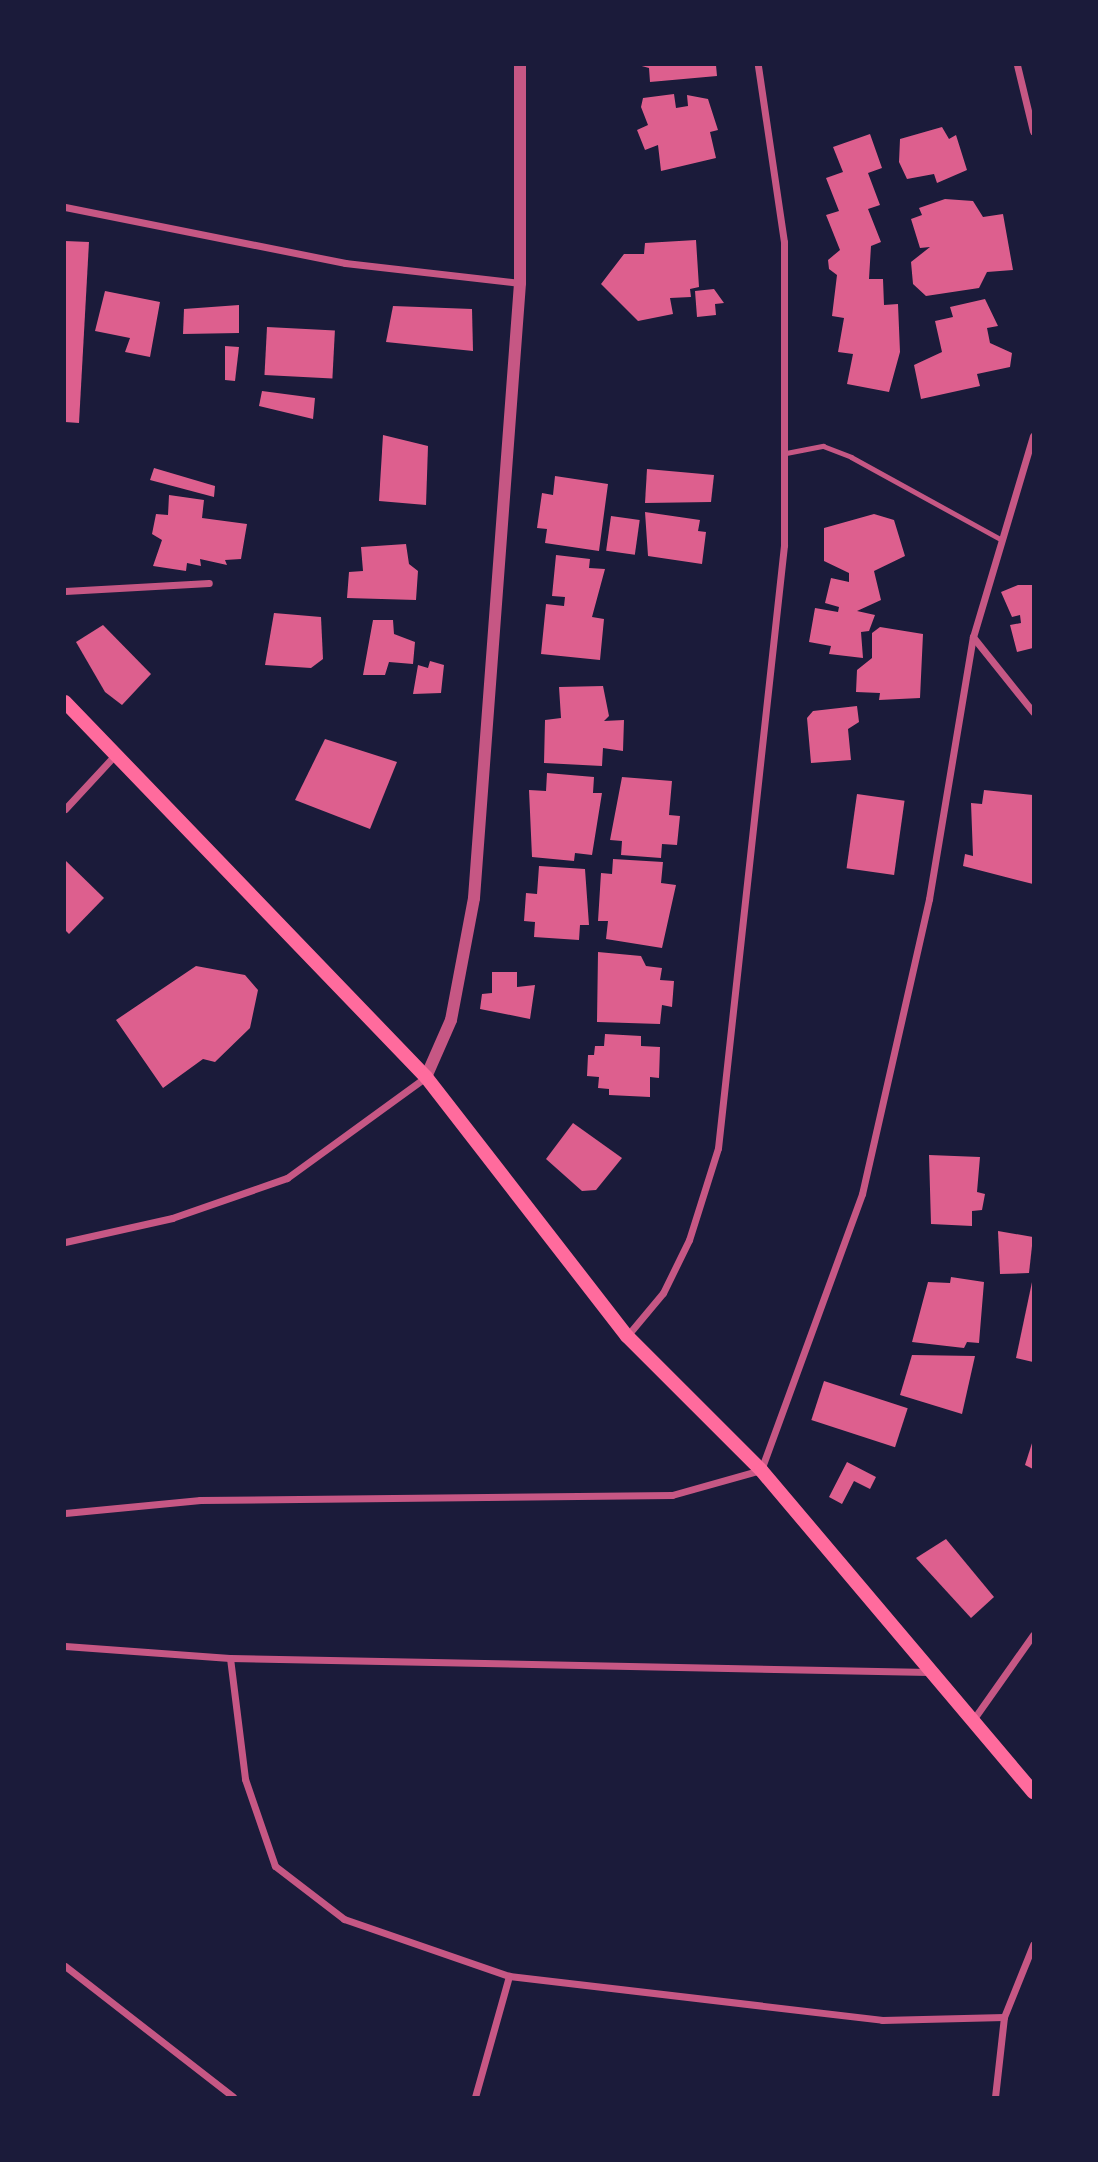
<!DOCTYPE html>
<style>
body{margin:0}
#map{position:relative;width:1098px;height:2162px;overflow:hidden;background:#1b1b3a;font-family:"DejaVu Sans",sans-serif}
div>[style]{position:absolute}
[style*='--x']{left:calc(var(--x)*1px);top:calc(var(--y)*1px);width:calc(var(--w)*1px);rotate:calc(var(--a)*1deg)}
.building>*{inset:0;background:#dd5f8e;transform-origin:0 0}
.service>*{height:5px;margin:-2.5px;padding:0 2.5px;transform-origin:2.5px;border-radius:2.5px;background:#c65784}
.minor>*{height:7px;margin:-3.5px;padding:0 3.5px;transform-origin:3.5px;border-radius:3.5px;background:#c65784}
.tertiary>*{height:12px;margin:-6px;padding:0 6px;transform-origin:6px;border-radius:6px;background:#c65784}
.secondary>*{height:14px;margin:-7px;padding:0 7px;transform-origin:7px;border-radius:7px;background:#ff6b9d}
span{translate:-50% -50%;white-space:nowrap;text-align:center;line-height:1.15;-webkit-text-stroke:5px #1b1b3a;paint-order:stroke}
.frame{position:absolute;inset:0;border:66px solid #1b1b3a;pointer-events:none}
</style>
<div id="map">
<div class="building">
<div style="clip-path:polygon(638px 65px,716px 65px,717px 76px,650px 82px,649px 68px)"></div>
<div style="clip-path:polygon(674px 94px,676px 108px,688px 106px,687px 95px,708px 99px,718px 130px,710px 132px,716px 158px,661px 171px,658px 145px,645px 150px,637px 130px,648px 125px,641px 107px,643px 98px)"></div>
<div style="clip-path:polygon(942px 127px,949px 139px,956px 135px,967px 170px,937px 183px,934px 174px,907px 179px,899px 162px,900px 139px)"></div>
<div style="clip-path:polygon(870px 134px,882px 168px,868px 173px,880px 205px,868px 209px,881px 242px,871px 246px,869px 279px,883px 279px,884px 305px,898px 304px,900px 352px,889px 392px,847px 384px,853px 354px,838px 352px,844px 318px,832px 316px,837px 275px,829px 269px,828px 260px,840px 250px,826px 215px,839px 211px,826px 178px,843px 172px,833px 147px)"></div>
<div style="clip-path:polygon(945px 199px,973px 201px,983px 217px,1003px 214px,1013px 270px,987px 272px,979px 288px,926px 296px,913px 284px,911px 262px,930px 247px,920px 248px,911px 219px,922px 215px,919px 208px)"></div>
<div style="clip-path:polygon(696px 240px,699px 287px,690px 289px,691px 297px,670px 298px,673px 314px,638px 321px,601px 284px,624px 254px,644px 254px,645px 243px)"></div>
<div style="clip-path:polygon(65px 241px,89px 242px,79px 423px,65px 422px)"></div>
<div style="clip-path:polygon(714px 289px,724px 303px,715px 304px,716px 315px,697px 317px,695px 291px)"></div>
<div style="clip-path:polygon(105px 291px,160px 302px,150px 357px,125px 352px,130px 338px,95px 331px)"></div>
<div style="clip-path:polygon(985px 299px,998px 326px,987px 328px,990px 343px,1012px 353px,1010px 367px,977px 374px,980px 386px,921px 399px,914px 365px,942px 352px,935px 321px,953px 317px,950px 307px)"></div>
<div style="clip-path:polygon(239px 305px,239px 333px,183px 334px,184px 309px)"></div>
<div style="clip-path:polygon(393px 306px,472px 309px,473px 351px,386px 342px)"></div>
<div style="left:267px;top:327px;width:68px;height:48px;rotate:3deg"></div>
<div style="clip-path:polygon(225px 346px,239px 347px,235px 381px,225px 380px)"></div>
<div style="clip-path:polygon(262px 391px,315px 398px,313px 419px,259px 406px)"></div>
<div style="clip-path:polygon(383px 435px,428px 446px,426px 505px,379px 501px)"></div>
<div style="clip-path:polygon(154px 468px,215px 486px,214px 497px,150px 480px)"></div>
<div style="clip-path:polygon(647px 469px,714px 475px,711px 502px,645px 503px)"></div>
<div style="clip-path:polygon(555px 476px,608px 484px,599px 551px,545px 543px,547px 529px,537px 528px,542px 493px,553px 495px)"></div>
<div style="clip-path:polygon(169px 495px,204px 500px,202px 518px,247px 524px,241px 559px,225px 560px,227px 565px,200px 559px,201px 566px,187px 563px,186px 571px,153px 566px,162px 540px,152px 534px,156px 514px,168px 515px)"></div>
<div style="clip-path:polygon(645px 512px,700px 520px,698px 531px,706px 532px,702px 564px,648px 556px)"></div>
<div style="clip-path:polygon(874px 514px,894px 520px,905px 556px,874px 571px,881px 600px,857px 611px,875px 615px,869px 631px,861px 632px,863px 658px,829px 654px,831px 646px,809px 642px,815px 608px,838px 612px,839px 607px,825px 603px,831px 578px,849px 582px,849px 573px,824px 561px,824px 528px)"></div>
<div style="left:611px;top:516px;width:29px;height:35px;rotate:8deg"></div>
<div style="clip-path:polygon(406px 544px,409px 564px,418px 571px,416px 600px,347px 598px,349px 572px,363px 571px,361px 547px)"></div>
<div style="clip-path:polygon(556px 555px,590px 559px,589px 568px,605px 569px,592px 617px,604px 619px,600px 660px,541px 654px,546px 604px,564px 606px,565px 597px,552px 596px)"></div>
<div style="clip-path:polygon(1018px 585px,1033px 585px,1033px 648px,1017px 652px,1010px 625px,1021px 623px,1020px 615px,1012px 617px,1001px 592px)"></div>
<div style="clip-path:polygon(274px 613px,321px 617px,323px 659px,311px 668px,265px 665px)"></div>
<div style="clip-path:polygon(373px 620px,393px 620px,394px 634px,415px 642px,413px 664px,389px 662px,385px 675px,363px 675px)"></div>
<div style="clip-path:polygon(103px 625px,151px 674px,122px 705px,105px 692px,76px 642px)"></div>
<div style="clip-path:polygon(880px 627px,923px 634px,920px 698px,879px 700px,880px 693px,856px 692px,857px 670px,872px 658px,872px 633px)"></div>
<div style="clip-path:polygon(430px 661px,444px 665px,441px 693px,413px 694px,418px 665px,428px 668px)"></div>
<div style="clip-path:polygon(603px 686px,609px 716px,604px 721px,624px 720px,623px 751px,603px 748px,602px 766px,544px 763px,545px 720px,561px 718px,559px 687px)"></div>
<div style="clip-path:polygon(857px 706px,859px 722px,848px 729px,851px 760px,811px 763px,807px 718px,813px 711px)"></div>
<div style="clip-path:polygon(325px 739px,397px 762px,370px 829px,295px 800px)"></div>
<div style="clip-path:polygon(547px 773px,594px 777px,593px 793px,602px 793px,592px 855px,575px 853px,574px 861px,532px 857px,529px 790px,546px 791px)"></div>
<div style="clip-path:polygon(622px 777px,672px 781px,669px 815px,680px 816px,677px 845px,662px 844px,661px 858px,621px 855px,622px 841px,610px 840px)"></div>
<div style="clip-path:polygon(984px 790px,1033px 795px,1033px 884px,963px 866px,965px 854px,973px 856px,971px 803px,982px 804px)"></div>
<div style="left:857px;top:794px;width:48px;height:75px;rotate:8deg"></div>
<div style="clip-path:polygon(613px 859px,663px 862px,661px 883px,676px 885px,662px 948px,606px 939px,608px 921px,598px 921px,601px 873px,612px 874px)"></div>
<div style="clip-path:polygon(65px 860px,104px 898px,69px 934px,65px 930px)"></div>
<div style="clip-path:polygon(539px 866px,585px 869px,589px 925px,580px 925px,579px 940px,534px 937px,535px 922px,524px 921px,526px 893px,537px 894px)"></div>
<div style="clip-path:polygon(598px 952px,641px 956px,646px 966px,662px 968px,660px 980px,674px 981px,672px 1007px,662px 1005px,660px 1024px,597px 1022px)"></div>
<div style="clip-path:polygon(196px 966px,245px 975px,258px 990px,250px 1028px,215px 1062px,203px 1059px,163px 1088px,116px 1020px)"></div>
<div style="clip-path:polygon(492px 972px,517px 972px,517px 987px,535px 985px,530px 1019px,480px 1009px,482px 994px,492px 993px)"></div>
<div style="clip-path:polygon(605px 1034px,641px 1036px,641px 1046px,660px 1047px,659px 1078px,650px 1077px,650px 1097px,609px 1095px,609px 1089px,598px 1088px,599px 1077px,587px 1076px,588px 1055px,594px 1055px,595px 1046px,604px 1046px)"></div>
<div style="clip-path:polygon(573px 1123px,622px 1158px,596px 1190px,582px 1191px,546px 1159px)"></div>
<div style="clip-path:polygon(929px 1155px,980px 1157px,977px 1192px,985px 1194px,982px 1210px,972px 1211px,972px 1226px,931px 1224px)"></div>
<div style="clip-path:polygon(998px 1231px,1033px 1237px,1029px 1273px,1000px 1274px)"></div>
<div style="clip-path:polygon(951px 1277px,984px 1282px,979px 1343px,967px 1342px,964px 1348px,912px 1342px,928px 1282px,950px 1283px)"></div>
<div style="clip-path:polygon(1032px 1282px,1033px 1282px,1033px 1362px,1016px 1358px)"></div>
<div style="clip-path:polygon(912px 1355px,975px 1356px,962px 1414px,900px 1395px)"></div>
<div style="left:824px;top:1381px;width:88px;height:41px;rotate:18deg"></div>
<div style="clip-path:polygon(1033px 1440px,1033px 1469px,1025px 1465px)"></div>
<div style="clip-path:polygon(847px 1462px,876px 1477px,870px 1489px,854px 1481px,842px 1504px,829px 1497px)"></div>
<div style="clip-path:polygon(946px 1539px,994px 1597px,971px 1618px,916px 1558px)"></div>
</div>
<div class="service">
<div style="--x:786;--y:453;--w:38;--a:-11"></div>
<div style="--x:823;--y:446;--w:30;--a:21"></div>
<div style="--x:851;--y:457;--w:172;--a:28.8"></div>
</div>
<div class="minor">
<div style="--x:1017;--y:65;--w:68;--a:76.4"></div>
<div style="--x:65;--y:207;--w:286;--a:11.3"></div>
<div style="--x:345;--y:263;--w:176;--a:6.5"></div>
<div style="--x:65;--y:591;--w:144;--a:-3.2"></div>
<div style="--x:973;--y:637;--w:96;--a:51.3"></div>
<div style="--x:65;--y:809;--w:74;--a:-47.2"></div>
<div style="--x:65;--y:1242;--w:110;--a:-12.6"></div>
<div style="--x:172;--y:1218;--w:122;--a:-19.2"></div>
<div style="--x:287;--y:1178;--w:172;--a:-36"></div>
<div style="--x:627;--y:1336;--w:56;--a:-50.1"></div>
<div style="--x:663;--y:1293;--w:59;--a:-63.9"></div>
<div style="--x:689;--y:1240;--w:96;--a:-72.5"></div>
<div style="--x:718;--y:1148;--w:607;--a:-83.75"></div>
<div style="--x:784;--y:545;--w:303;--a:-90"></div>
<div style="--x:784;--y:242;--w:179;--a:-98.4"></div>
<div style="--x:65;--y:1513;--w:136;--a:-5.5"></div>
<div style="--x:200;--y:1500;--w:472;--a:-0.6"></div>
<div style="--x:672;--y:1495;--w:92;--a:-15.7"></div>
<div style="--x:761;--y:1470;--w:294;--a:-69.9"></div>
<div style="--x:862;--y:1194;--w:303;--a:-77.2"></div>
<div style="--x:929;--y:899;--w:266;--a:-80.5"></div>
<div style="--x:973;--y:637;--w:210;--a:-73.4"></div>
<div style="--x:65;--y:1646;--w:165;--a:4.2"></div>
<div style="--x:230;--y:1658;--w:699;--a:1.15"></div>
<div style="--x:230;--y:1658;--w:122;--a:82.9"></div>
<div style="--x:245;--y:1779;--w:92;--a:71"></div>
<div style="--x:275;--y:1866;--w:87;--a:37.5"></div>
<div style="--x:344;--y:1919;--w:175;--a:19.1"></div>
<div style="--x:509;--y:1976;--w:376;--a:6.7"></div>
<div style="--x:882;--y:2020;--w:122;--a:-1.4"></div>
<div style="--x:973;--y:1720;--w:104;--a:-54.8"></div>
<div style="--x:65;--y:1966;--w:213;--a:37.9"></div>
<div style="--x:475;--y:2097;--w:126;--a:-74.3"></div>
<div style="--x:995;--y:2097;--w:81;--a:-83.6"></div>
<div style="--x:1004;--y:2017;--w:78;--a:-68.1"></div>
</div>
<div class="tertiary">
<div style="--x:426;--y:1077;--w:62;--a:-66.3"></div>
<div style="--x:451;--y:1020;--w:124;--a:-79.3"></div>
<div style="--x:474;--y:898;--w:617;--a:-85.72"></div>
<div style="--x:520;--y:283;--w:218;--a:-90"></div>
</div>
<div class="secondary">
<div style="--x:65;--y:702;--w:521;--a:46.09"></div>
<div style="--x:426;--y:1077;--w:328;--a:52.2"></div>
<div style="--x:627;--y:1336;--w:190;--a:45"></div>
<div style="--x:761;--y:1470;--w:422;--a:49.8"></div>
</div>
<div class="frame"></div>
</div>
